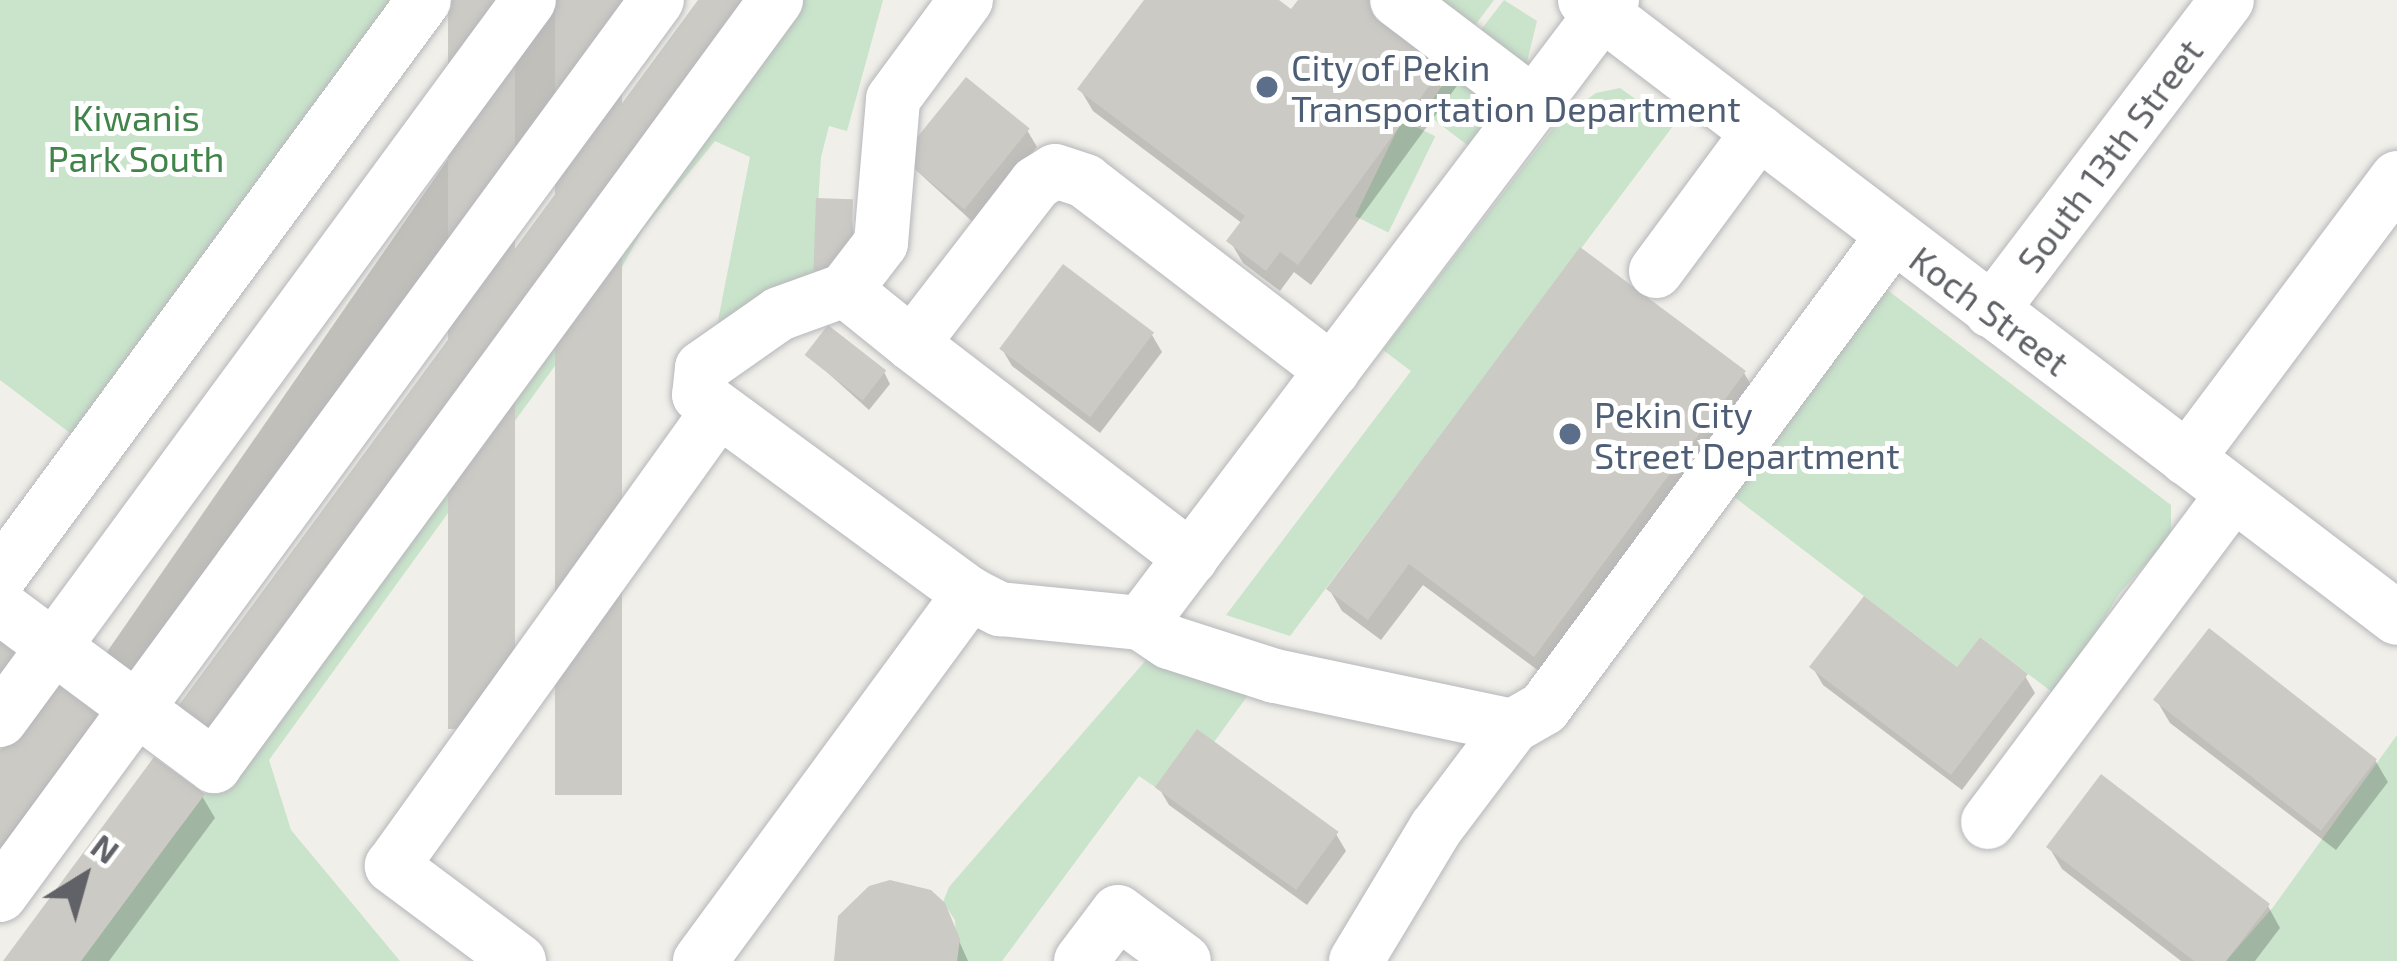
<!DOCTYPE html>
<style>
body{margin:0}
#map{position:relative;width:2397px;height:961px;overflow:hidden;background:#f0efe9;font-family:"Exo 2",sans-serif}
div>[style]{position:absolute}
[style*='--x']{left:calc(var(--x)*1px);top:calc(var(--y)*1px);width:calc(var(--w)*1px);rotate:calc(var(--a)*1deg)}
.green>*{inset:0;background:#c9e4cb;transform-origin:0 0}
.shadow>*{inset:0;background:#0003}
.building>*{inset:0;background:#cccac5;transform-origin:0 0}
.roads{filter:drop-shadow(0 0 3px #b6b7bb) drop-shadow(0 0 3px #b6b7bb)}
.minor>*{height:54px;margin:-27px;padding:0 27px;transform-origin:27px;border-radius:27px;background:#fff}
.dots>*{width:33px;height:33px;translate:-50% -50%;box-sizing:border-box;border:6px solid #fff;border-radius:50%}
span{translate:-50% -50%;white-space:nowrap;text-align:center;line-height:1.15;-webkit-text-stroke:10px #fff;paint-order:stroke}
.service-label{font-size:36px;color:#4e5e75}
.left{translate:0 -50%;text-align:left}
.park-label{font-size:36px;color:#41844a}
.street-label{font-size:36px;color:#606267}
.north{position:absolute;left:24px;top:817px;width:120px;height:120px;-webkit-text-stroke:9px #fff;paint-order:stroke;rotate:37deg;font-size:33px;font-weight:700;line-height:48px;text-align:center;color:#606267}
.north::after{content:'';display:block;margin:auto;width:42px;height:54px;background:#606267;clip-path:polygon(50% 0,100% 100%,50% 72%,0 100%)}
</style>
<div id="map">
<div class="green">
<div style="clip-path:polygon(0 0,403px 0,78px 439px,0 380px)"></div>
<div style="clip-path:polygon(790px 0,883px 0,847px 131px,829px 126px,821px 157px,814px 270px,849px 271px,715px 336px,750px 157px,715px 141px,643px 229px,607px 294px,269px 760px,291px 830px,400px 961px,81px 961px)"></div>
<div style="clip-path:polygon(1412px 0,1494px 0,1464px 40px)"></div>
<div style="clip-path:polygon(1504px 0,1537px 21px,1526px 66px,1470px 44px)"></div>
<div style="clip-path:polygon(1458px 63px,1506px 98px,1479px 154px,1424px 112px)"></div>
<div style="clip-path:polygon(1620px 88px,1673px 126px,1290px 636px,1226px 615px,1411px 371px,1383px 350px,1561px 118px,1596px 93px)"></div>
<div style="left:1402px;top:120px;width:37px;height:107px;rotate:26deg"></div>
<div style="clip-path:polygon(1882px 286px,2171px 505px,2171px 535px,2119px 594px,2057px 696px,1980px 637px,1957px 667px,1729px 493px)"></div>
<div style="clip-path:polygon(1153px 652px,1256px 684px,1214px 742px,1197px 730px,1155px 787px,1139px 776px,1002px 961px,957px 961px,955px 920px,943px 902px,949px 887px)"></div>
<div style="clip-path:polygon(2397px 735px,2397px 961px,2226px 961px,2274px 906px)"></div>
</div>
<div class="shadow">
<div style="clip-path:polygon(558px 0,651px 0,141px 692px,100px 662px)"></div>
<div style="clip-path:polygon(1148px 0,1274px 0,1292px 13px,1302px 0,1366px 0,1446px 61px,1459px 83px,1311px 285px,1294px 272px,1280px 291px,1243px 263px,1230px 241px,1243px 224px,1093px 111px,1080px 89px)"></div>
<div style="clip-path:polygon(1027px 130px,1037px 147px,976px 225px,905px 160px)"></div>
<div style="clip-path:polygon(851px 202px,856px 282px,824px 281px,817px 270px)"></div>
<div style="clip-path:polygon(1152px 335px,1162px 352px,1100px 433px,1012px 366px,1002px 349px)"></div>
<div style="clip-path:polygon(808px 355px,884px 372px,890px 384px,869px 410px)"></div>
<div style="clip-path:polygon(1744px 373px,1757px 395px,1547px 677px,1423px 585px,1381px 640px,1342px 611px,1329px 589px)"></div>
<div style="clip-path:polygon(1813px 668px,2025px 676px,2035px 693px,1962px 790px,1823px 685px)"></div>
<div style="clip-path:polygon(2157px 701px,2375px 760px,2388px 782px,2336px 850px,2170px 723px)"></div>
<div style="clip-path:polygon(96px 716px,109px 738px,0 885px,0 755px)"></div>
<div style="clip-path:polygon(1159px 788px,1336px 834px,1346px 851px,1307px 905px,1169px 805px)"></div>
<div style="clip-path:polygon(202px 796px,215px 818px,109px 961px,7px 961px)"></div>
<div style="clip-path:polygon(2049px 847px,2268px 906px,2280px 928px,2255px 961px,2181px 961px,2062px 869px)"></div>
<div style="clip-path:polygon(911px 885px,943px 905px,968px 961px,838px 961px,870px 888px)"></div>
</div>
<div class="building">
<div style="left:448px;top:0;width:67px;height:729px"></div>
<div style="left:555px;top:0;width:67px;height:795px"></div>
<div style="clip-path:polygon(698px 0,754px 0,220px 741px,176px 709px)"></div>
<div style="clip-path:polygon(1144px 0,1279px 0,1291px 9px,1298px 0,1371px 0,1449px 59px,1298px 265px,1280px 252px,1266px 271px,1226px 241px,1245px 216px,1077px 89px)"></div>
<div style="left:966px;top:77px;width:82px;height:104px;rotate:39deg"></div>
<div style="left:816px;top:198px;width:37px;height:72px;rotate:2deg"></div>
<div style="clip-path:polygon(1580px 247px,1746px 371px,1534px 657px,1409px 564px,1368px 620px,1326px 589px)"></div>
<div style="left:1063px;top:264px;width:114px;height:106px;rotate:37deg"></div>
<div style="left:828px;top:325px;width:74px;height:38px;rotate:38deg"></div>
<div style="clip-path:polygon(1864px 596px,1957px 667px,1980px 637px,2028px 674px,1951px 775px,1809px 667px)"></div>
<div style="left:2209px;top:628px;width:213px;height:91px;rotate:38deg"></div>
<div style="clip-path:polygon(0 641px,29px 662px,0 702px)"></div>
<div style="clip-path:polygon(52px 680px,98px 714px,0 847px,0 750px)"></div>
<div style="left:1197px;top:729px;width:175px;height:72px;rotate:36deg"></div>
<div style="clip-path:polygon(154px 757px,205px 794px,172px 838px,81px 961px,3px 961px)"></div>
<div style="clip-path:polygon(2101px 774px,2270px 904px,2226px 961px,2194px 961px,2046px 847px)"></div>
<div style="clip-path:polygon(890px 880px,931px 890px,945px 903px,960px 939px,957px 961px,834px 961px,838px 916px,869px 886px)"></div>
</div>
<div class="roads">
<div class="minor">
<div style="--x:1397;--y:0;--w:172;--a:37.2"></div>
<div style="--x:1585;--y:0;--w:1020;--a:37.27"></div>
<div style="--x:1656;--y:271;--w:173;--a:-53.5"></div>
<div style="--x:845;--y:290;--w:70;--a:160"></div>
<div style="--x:779;--y:314;--w:94;--a:145"></div>
<div style="--x:702;--y:368;--w:27;--a:96"></div>
<div style="--x:699;--y:395;--w:336;--a:36.3"></div>
<div style="--x:970;--y:594;--w:34;--a:27"></div>
<div style="--x:1000;--y:609;--w:142;--a:5.7"></div>
<div style="--x:1141;--y:623;--w:34;--a:34"></div>
<div style="--x:1169;--y:642;--w:111;--a:17.8"></div>
<div style="--x:1275;--y:676;--w:243;--a:11.9"></div>
<div style="--x:1991;--y:311;--w:390;--a:-52.8"></div>
<div style="--x:912;--y:344;--w:86;--a:-141.1"></div>
<div style="--x:845;--y:290;--w:59;--a:-52.5"></div>
<div style="--x:881;--y:243;--w:144;--a:-85.2"></div>
<div style="--x:893;--y:99;--w:123;--a:-53.6"></div>
<div style="--x:2187;--y:459;--w:351;--a:-53.2"></div>
<div style="--x:1191;--y:558;--w:352;--a:-142.5"></div>
<div style="--x:912;--y:344;--w:203;--a:-52.4"></div>
<div style="--x:1036;--y:183;--w:22;--a:-32"></div>
<div style="--x:1055;--y:171;--w:32;--a:18"></div>
<div style="--x:1085;--y:181;--w:312;--a:37.5"></div>
<div style="--x:0;--y:576;--w:715;--a:-53.64"></div>
<div style="--x:0;--y:607;--w:267;--a:36.6"></div>
<div style="--x:214;--y:766;--w:950;--a:-53.73"></div>
<div style="--x:1141;--y:623;--w:781;--a:-52.91"></div>
<div style="--x:0;--y:720;--w:893;--a:-53.69"></div>
<div style="--x:1988;--y:822;--w:409;--a:-53.2"></div>
<div style="--x:0;--y:895;--w:1110;--a:-53.72"></div>
<div style="--x:519;--y:961;--w:159;--a:-143.2"></div>
<div style="--x:392;--y:866;--w:561;--a:-54.36"></div>
<div style="--x:700;--y:961;--w:456;--a:-53.7"></div>
<div style="--x:1081;--y:961;--w:61;--a:-52.9"></div>
<div style="--x:1118;--y:912;--w:82;--a:36.6"></div>
<div style="--x:1356;--y:961;--w:155;--a:-59"></div>
<div style="--x:1436;--y:828;--w:128;--a:-53"></div>
<div style="--x:1513;--y:726;--w:36;--a:-30"></div>
<div style="--x:1544;--y:708;--w:587;--a:-53.52"></div>
</div>
</div>
<div class="dots">
<div style="left:1267px;top:87px;background:#5c6f8a"></div>
<div style="left:1570px;top:434px;background:#5c6f8a"></div>
</div>
<div class="service-label">
<span class="left" style="left:1291px;top:87px">City of Pekin<br>Transportation Department</span>
<span class="left" style="left:1594px;top:434px">Pekin City<br>Street Department</span>
</div>
<div class="park-label">
<span style="left:136px;top:137px">Kiwanis<br>Park South</span>
</div>
<div class="street-label">
<span style="left:2109px;top:155px;rotate:-53deg">South 13th Street</span>
<span style="left:1990px;top:310px;rotate:37deg">Koch Street</span>
</div>
<div class="north">N</div>
</div>
